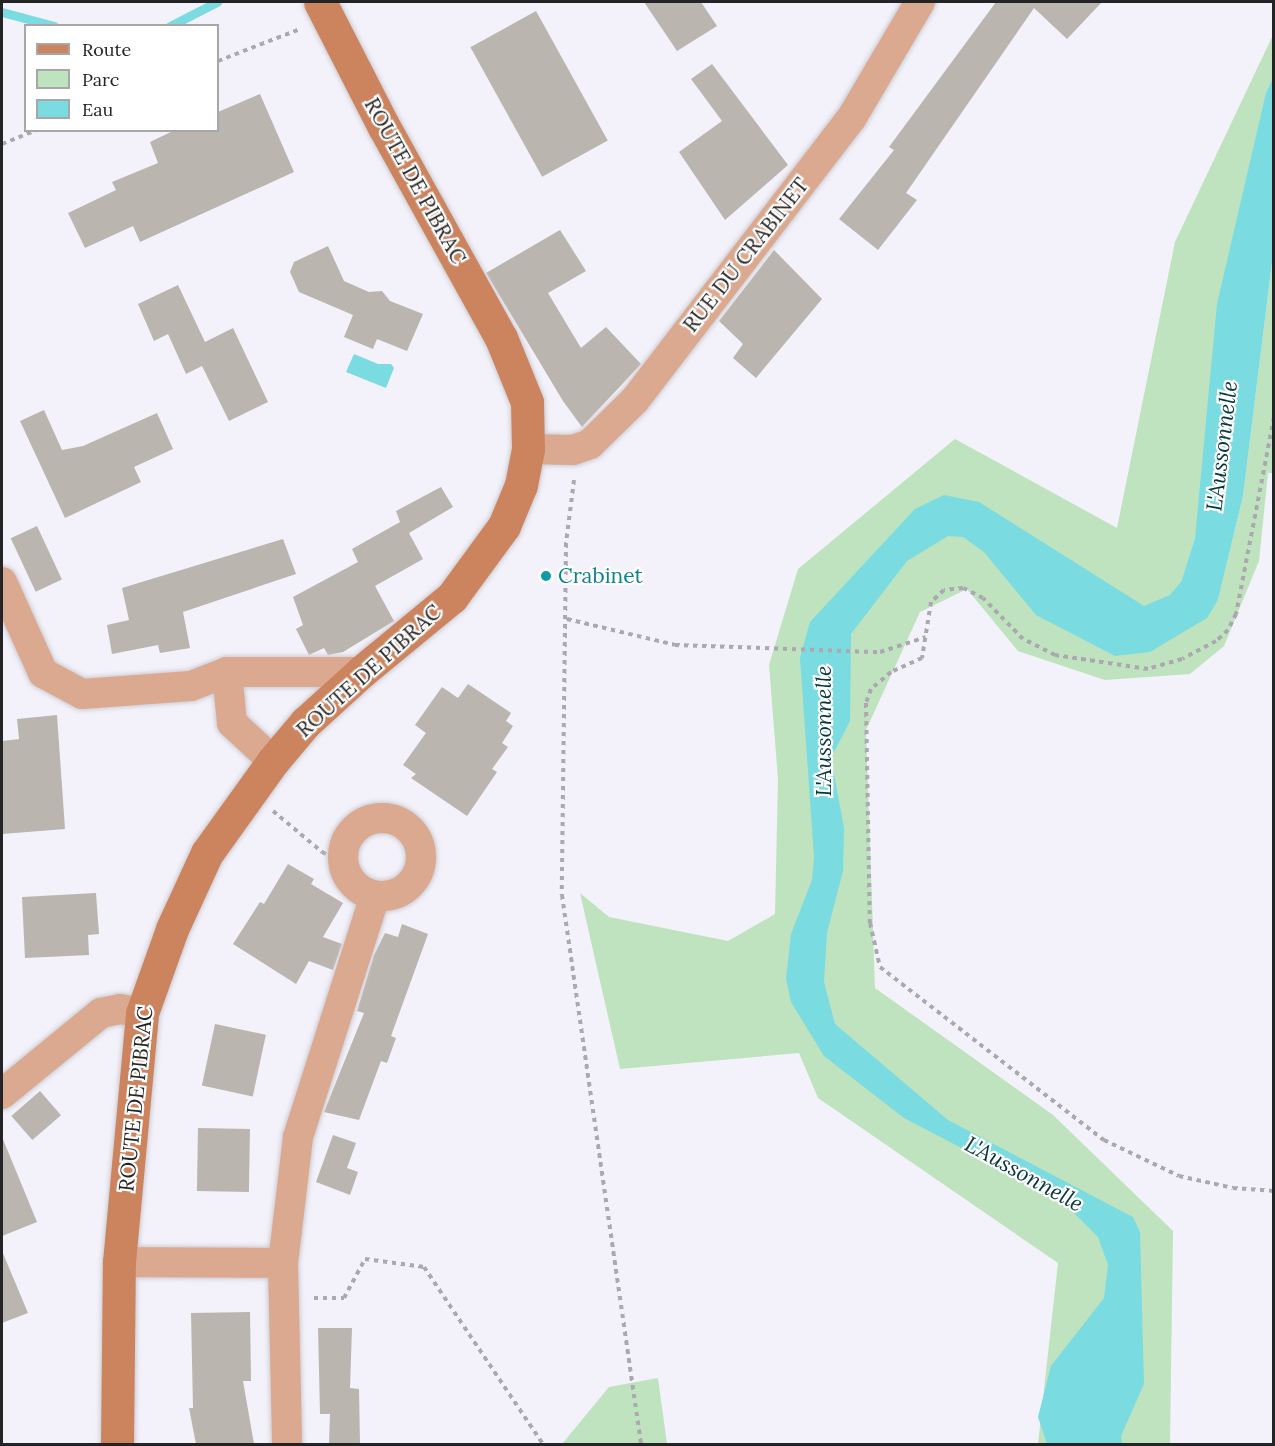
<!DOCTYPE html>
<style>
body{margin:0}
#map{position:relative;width:1275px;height:1446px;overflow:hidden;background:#f3f1f9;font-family:Lora,serif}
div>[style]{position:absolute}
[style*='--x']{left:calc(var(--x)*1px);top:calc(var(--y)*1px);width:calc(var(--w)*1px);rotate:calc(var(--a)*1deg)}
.green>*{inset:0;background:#bee3be}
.water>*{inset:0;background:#7adbe1}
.stream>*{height:9px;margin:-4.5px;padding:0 4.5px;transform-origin:4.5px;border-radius:4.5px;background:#7adbe1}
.building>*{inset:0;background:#bab5ae;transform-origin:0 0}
.path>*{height:4px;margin-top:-2px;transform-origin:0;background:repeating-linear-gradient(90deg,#aba9af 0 4.5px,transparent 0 9px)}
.roads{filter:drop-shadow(0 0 2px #ceccd3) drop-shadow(0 0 2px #ceccd3)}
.minor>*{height:30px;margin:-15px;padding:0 15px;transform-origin:15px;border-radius:15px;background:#dba990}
.minor>.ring{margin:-15px;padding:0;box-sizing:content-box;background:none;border:30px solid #dba990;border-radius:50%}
.secondary>*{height:33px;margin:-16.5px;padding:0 16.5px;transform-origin:16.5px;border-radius:16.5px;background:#cc845f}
.dots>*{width:16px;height:16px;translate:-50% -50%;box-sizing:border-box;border:3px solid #fff;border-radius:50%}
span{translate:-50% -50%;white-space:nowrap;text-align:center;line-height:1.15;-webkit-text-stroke:4.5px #fff;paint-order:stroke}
.street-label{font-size:21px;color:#242426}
.culture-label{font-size:21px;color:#0d838f}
.left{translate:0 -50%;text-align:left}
.water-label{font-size:22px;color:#07373a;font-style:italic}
.frame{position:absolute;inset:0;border:3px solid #242426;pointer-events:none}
.legend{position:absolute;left:24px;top:24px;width:195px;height:108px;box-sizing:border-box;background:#fff;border:2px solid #a7a7a8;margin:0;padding:8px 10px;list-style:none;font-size:18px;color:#242426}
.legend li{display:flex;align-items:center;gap:12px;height:30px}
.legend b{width:30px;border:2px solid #a7a7a8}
</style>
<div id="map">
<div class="green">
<div style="clip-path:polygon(1273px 35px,1273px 77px,1266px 93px,1195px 538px,1181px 582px,1218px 600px,1243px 496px,1273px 255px,1273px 473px,1268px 473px,1259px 561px,1224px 646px,1190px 674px,1105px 680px,1018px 651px,967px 589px,920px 612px,866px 730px,875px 988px,1053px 1115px,1173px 1231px,1170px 1444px,1038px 1444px,1058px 1263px,818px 1098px,799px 1053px,620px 1069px,580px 893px,609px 917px,728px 941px,775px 914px,778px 779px,769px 665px,798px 569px,955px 439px,1117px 528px,1175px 242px)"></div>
<div style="clip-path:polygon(658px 1378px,667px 1444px,562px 1444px,609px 1387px)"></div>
</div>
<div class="water">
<div style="clip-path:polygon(1273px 77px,1273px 255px,1243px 496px,1218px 600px,1207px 618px,1150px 652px,1115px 656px,1036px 615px,984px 552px,963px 537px,948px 536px,907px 561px,851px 634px,850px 721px,831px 758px,844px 828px,843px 871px,827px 933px,824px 982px,835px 1024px,948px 1120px,1133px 1217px,1140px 1232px,1144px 1384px,1121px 1436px,1122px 1444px,1047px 1444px,1038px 1417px,1051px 1366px,1104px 1298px,1108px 1265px,1098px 1237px,1061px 1200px,904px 1118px,824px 1056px,791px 1002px,786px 979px,791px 934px,812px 880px,814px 857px,800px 658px,810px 622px,915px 509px,944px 495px,979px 502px,1144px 606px,1170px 595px,1181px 582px,1195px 538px,1217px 304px,1266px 93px)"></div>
<div style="clip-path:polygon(354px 354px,378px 364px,391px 364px,394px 368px,386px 388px,346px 372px)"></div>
</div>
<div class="stream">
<div style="--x:2;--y:12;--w:54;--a:15.1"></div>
<div style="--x:170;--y:26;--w:53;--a:-27.1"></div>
</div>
<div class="building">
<div style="clip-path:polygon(644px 2px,701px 2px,717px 26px,677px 51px)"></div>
<div style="clip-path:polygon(996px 2px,1102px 2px,1067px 39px,1034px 8px,906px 193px,917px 200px,878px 250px,839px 219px,894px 150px,889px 147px)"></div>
<div style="left:536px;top:11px;width:148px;height:75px;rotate:61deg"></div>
<div style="clip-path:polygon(712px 64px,788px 165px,725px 220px,679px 152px,722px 121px,691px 79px)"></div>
<div style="clip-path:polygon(260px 94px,294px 172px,140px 242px,133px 226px,85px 248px,68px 213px,116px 190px,112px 182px,158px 163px,150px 142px,175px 130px,218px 130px,218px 112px)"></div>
<div style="clip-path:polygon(560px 230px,586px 271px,548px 293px,581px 348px,606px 327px,641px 364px,582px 427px,563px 401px,486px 273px)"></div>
<div style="clip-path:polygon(328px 246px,344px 281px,369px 292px,382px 291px,390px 301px,423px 314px,407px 351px,377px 339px,373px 349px,344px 337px,353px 315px,299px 292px,290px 272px,294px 262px)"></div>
<div style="clip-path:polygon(774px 250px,822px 299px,756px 378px,733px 358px,743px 344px,719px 321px)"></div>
<div style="clip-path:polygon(178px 285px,205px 342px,233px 328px,268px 402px,229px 421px,202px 366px,186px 374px,168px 334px,154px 341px,138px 304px)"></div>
<div style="clip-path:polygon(44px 410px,62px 450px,83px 446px,157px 413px,173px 449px,134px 467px,141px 482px,65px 518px,20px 421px)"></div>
<div style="clip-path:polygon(441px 487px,453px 507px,409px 533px,423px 559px,375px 586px,394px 621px,343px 652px,328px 655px,324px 648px,309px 655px,296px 629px,303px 625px,293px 597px,358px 562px,352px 549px,400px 522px,396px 511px)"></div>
<div style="left:37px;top:526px;width:59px;height:29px;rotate:65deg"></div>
<div style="clip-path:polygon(283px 539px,296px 574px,183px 612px,190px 648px,160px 653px,158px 645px,112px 654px,107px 625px,129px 620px,122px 588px)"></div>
<div style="clip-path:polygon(468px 684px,511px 713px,506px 721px,513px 726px,502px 743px,508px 747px,492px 769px,497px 772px,467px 816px,411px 778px,416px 774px,403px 765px,426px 733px,415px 725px,442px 687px,458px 698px)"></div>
<div style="clip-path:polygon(57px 715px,65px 829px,2px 834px,2px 741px,19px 739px,17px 719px)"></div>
<div style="clip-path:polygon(288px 864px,314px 879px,311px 884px,343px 903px,323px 937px,342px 944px,333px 970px,309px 961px,296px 984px,233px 944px,260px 902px,264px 904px)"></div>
<div style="clip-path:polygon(96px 893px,99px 934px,88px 935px,89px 955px,25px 958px,22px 897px)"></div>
<div style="clip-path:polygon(402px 924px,428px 934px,391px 1036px,396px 1038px,387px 1063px,381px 1061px,359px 1120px,324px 1112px,364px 1013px,357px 1011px,374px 955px,385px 933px,398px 937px)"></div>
<div style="left:215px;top:1024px;width:52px;height:63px;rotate:12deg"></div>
<div style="left:40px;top:1091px;width:32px;height:38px;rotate:49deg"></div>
<div style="left:198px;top:1128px;width:52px;height:63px;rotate:1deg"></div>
<div style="clip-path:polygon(333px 1135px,356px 1143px,347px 1168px,358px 1172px,350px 1195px,316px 1182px)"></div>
<div style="clip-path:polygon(2px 1137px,37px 1222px,2px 1236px)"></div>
<div style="clip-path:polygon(2px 1251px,28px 1313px,2px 1323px)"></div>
<div style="clip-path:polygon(250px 1312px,251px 1381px,243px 1381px,254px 1444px,196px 1444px,189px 1408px,193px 1408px,191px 1313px)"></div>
<div style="clip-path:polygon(318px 1328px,352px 1328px,350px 1388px,359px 1389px,360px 1444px,329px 1444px,330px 1414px,320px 1414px)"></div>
</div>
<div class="path">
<div style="--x:218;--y:61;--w:88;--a:-21.3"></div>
<div style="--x:2;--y:144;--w:37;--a:-22"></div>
<div style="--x:1274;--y:417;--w:201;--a:100.9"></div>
<div style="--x:1236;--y:614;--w:18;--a:117"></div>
<div style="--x:1228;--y:630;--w:16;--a:137"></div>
<div style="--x:1216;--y:641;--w:38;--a:152"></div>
<div style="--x:1182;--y:659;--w:35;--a:164"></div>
<div style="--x:1148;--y:669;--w:94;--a:-171.4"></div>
<div style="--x:1055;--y:655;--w:36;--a:-153"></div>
<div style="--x:1023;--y:639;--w:57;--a:-134.3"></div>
<div style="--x:983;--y:598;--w:22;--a:-153"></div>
<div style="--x:963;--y:588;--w:19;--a:174"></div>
<div style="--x:944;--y:590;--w:18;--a:137"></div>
<div style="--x:931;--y:602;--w:57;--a:99.1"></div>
<div style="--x:922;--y:658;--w:34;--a:156"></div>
<div style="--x:891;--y:672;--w:26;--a:140"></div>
<div style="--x:871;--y:689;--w:15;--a:110"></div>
<div style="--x:866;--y:703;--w:220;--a:89"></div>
<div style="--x:870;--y:923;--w:45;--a:77.2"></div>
<div style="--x:880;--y:967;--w:283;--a:37.7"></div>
<div style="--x:1104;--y:1140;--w:83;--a:25.6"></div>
<div style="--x:1179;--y:1176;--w:55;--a:12.5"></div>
<div style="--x:1233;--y:1188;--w:41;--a:4.2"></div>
<div style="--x:574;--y:480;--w:64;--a:97.2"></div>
<div style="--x:566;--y:543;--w:352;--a:90.7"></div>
<div style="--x:562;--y:895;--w:555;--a:81.81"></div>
<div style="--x:567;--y:619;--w:111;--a:13.5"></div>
<div style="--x:675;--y:645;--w:205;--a:2"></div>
<div style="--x:880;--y:652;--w:48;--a:-18.1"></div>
<div style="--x:273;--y:811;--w:64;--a:39.9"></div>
<div style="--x:322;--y:852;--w:23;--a:25"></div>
<div style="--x:314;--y:1298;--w:30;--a:0"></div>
<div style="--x:344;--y:1298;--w:44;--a:-61.7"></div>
<div style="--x:365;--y:1259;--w:60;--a:7.7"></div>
<div style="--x:424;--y:1267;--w:213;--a:56.1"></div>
</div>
<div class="roads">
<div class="minor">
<div style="--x:528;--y:449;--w:45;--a:1.3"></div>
<div style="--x:573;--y:450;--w:18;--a:-19"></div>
<div style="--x:590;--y:444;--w:63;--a:-44.4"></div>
<div style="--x:635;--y:400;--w:354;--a:-52.5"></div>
<div style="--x:851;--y:119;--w:136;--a:-59.5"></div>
<div style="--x:2;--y:582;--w:100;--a:65.7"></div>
<div style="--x:43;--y:673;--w:44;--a:28.3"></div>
<div style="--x:82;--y:694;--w:109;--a:-4.2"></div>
<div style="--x:191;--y:686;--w:39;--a:-21"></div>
<div style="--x:227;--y:672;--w:134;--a:0"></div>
<div style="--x:227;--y:672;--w:51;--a:84.4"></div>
<div style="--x:232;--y:723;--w:56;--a:42.8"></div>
<div class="ring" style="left:343px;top:818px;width:48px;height:48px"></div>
<div style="--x:2;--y:1094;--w:128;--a:-39.3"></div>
<div style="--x:101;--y:1013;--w:19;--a:-12"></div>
<div style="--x:120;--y:1009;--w:22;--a:10"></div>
<div style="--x:119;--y:1262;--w:164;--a:0.3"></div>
<div style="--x:283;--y:1263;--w:181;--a:88.7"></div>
<div style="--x:283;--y:1263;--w:127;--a:-83.2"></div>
<div style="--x:298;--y:1137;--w:253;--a:-72.3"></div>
</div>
<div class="secondary">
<div style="--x:117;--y:1444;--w:182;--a:-89.4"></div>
<div style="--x:119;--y:1262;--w:250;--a:-84.7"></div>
<div style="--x:142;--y:1013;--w:89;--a:-70.3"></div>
<div style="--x:172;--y:929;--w:84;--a:-65.3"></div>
<div style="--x:207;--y:853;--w:113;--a:-54.3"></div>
<div style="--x:273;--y:761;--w:50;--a:-49.9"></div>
<div style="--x:305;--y:723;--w:76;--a:-42.3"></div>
<div style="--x:361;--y:672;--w:118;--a:-39.5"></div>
<div style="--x:452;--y:597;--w:88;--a:-53.8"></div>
<div style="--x:504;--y:526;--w:44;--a:-67.5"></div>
<div style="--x:521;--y:485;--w:37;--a:-79"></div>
<div style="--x:528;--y:449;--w:47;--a:-91.2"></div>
<div style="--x:527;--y:402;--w:69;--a:-112.1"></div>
<div style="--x:501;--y:338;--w:241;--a:-119"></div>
<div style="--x:384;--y:127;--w:140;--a:-117.1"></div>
</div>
</div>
<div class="dots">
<div style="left:546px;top:576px;background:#0f9aa8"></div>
</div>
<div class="street-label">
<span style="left:415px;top:181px;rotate:61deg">ROUTE DE PIBRAC</span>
<span style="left:746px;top:255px;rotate:-52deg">RUE DU CRABINET</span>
<span style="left:369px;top:671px;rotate:-42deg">ROUTE DE PIBRAC</span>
<span style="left:136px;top:1099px;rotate:-84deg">ROUTE DE PIBRAC</span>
</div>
<div class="culture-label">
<span class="left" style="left:558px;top:576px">Crabinet</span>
</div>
<div class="water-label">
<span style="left:1222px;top:446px;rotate:-83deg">L'Aussonnelle</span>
<span style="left:824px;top:731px;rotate:-90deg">L'Aussonnelle</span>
<span style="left:1024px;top:1174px;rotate:29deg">L'Aussonnelle</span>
</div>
<div class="frame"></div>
<ul class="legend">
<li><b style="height:8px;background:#cc845f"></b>Route</li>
<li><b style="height:16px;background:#bee3be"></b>Parc</li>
<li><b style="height:16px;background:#7adbe1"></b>Eau</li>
</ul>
</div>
